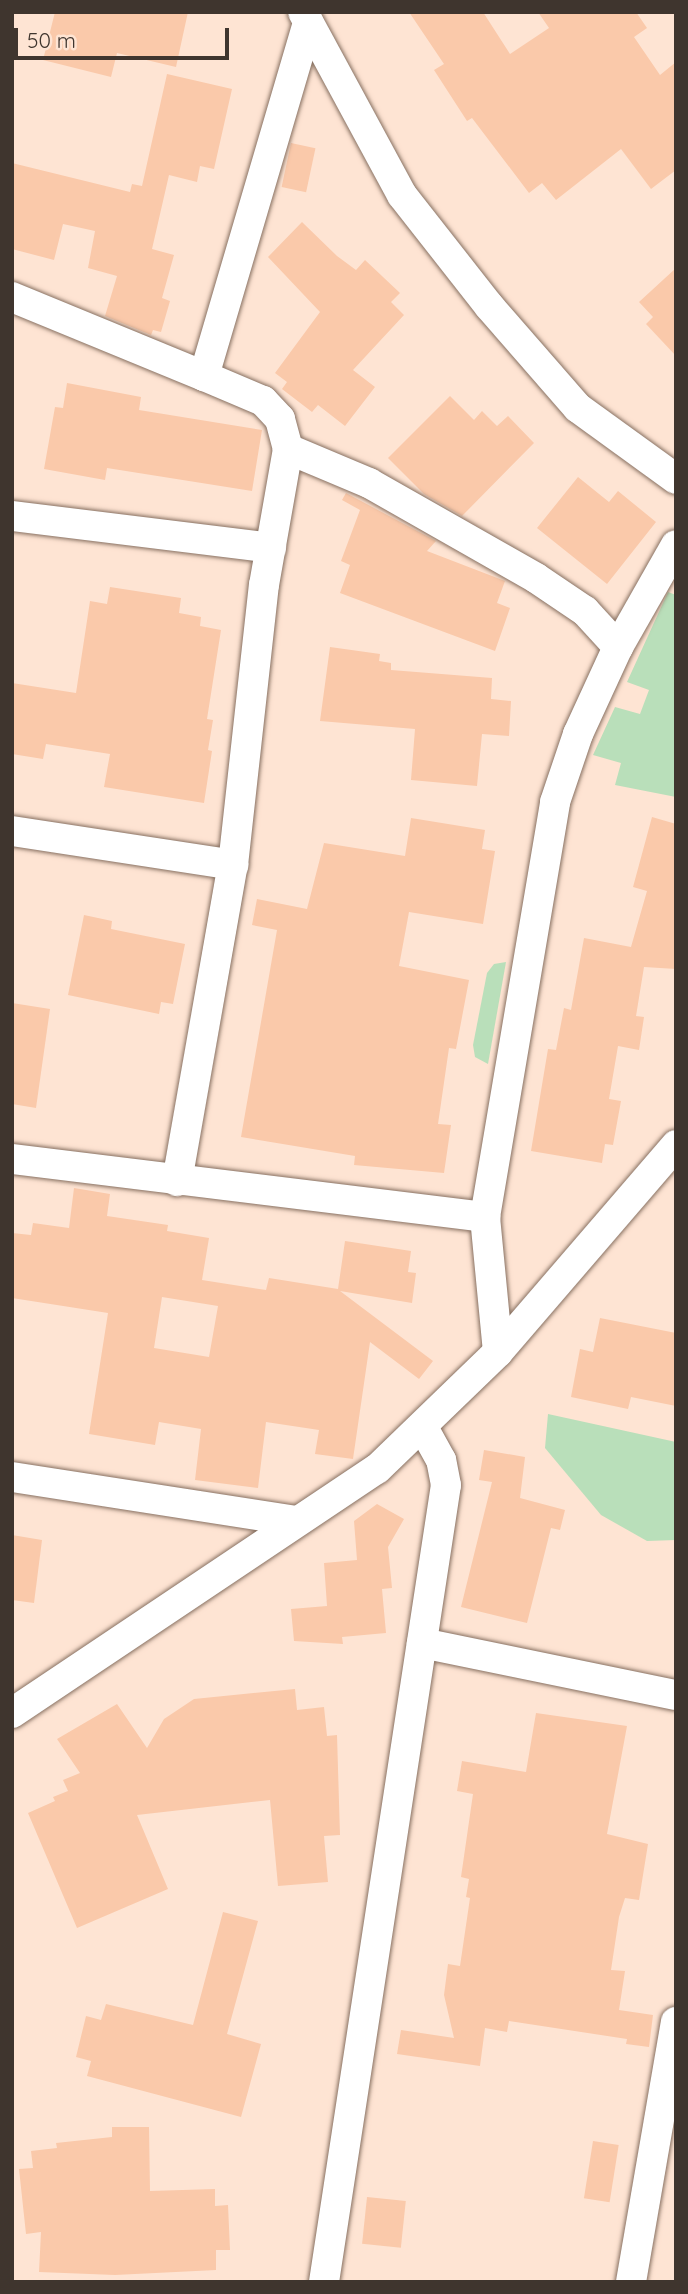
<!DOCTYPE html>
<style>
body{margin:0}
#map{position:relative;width:688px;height:2294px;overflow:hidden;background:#fee4d3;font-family:Quicksand,sans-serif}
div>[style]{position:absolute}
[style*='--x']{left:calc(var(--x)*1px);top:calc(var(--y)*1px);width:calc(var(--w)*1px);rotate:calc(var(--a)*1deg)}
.green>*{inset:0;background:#b9dfba}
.building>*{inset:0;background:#fac9aa;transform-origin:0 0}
.roads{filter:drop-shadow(0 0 2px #877061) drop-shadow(0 0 2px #877061)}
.minor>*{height:30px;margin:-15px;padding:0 15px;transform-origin:15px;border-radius:15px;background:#fff}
span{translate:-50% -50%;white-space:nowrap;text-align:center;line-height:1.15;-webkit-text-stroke:5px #fee4d3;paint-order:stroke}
.frame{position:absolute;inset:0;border:14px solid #3f352e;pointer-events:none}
.scale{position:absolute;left:14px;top:28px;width:215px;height:32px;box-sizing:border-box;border:4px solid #3f352e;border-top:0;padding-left:9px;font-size:21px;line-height:24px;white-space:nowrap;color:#3f352e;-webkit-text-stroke:5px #fee4d3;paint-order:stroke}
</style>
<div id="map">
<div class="green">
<div style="clip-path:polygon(668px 592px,676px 595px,676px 797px,615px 785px,621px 763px,593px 755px,615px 707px,640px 714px,649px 690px,627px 682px)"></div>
<div style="clip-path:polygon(506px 962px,488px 1064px,475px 1057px,473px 1045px,487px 973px,494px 964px)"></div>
<div style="clip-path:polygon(548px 1414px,676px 1442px,676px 1540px,647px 1541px,601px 1515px,545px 1448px)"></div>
</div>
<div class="building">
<div style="clip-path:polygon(55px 12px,188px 12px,176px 67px,117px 53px,111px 77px,43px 60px)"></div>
<div style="clip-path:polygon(409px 12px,483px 12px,510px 54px,549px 28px,538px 12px,636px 12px,647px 28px,634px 37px,660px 75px,676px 62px,676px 170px,651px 189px,621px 149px,556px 200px,542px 183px,529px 193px,472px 118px,467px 121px,434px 70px,444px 64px)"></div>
<div style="clip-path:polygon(167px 74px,232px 89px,214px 169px,200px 166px,197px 182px,169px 175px,152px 249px,174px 255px,162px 298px,170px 301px,161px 332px,153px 330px,151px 335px,105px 316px,117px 276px,88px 268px,95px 231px,63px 224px,54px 260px,12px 249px,12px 163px,130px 192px,132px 184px,142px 186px)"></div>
<div style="left:291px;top:143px;width:25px;height:45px;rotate:12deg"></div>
<div style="clip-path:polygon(302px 222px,337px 256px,356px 270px,365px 260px,400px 293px,391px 302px,404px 315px,353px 370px,375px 387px,345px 426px,318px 405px,312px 412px,282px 389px,287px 382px,275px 373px,320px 312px,268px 257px)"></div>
<div style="clip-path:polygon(676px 268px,676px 356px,646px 324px,653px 317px,639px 302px)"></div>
<div style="clip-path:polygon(67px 383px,141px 397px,139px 410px,262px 430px,252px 491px,107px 468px,105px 480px,44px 469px,55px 407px,63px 408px)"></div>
<div style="clip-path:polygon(450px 396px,474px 420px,482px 411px,497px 426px,508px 416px,534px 443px,462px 516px,424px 494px,388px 458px)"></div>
<div style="clip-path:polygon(578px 477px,609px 502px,618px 491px,656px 522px,607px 584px,537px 528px)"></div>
<div style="clip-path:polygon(346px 493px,436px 541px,427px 551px,505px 581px,497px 603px,510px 608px,495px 651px,340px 593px,350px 565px,341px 561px,360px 510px,342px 500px)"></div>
<div style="clip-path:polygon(110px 587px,181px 598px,179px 613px,201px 617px,200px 626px,221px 630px,207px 719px,213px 720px,208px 750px,212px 751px,204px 803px,104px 787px,110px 754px,46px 744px,43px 759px,12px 754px,12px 683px,76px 693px,90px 601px,107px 604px)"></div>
<div style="clip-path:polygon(330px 647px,380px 654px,379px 661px,391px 663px,391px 670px,492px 678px,491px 699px,511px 701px,509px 736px,482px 734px,477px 786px,411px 780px,415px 729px,320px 721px)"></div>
<div style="clip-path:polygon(652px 817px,676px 824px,676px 969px,644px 967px,636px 1016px,644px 1017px,639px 1050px,618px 1046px,609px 1099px,621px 1101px,613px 1145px,605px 1144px,602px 1163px,531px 1151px,548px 1049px,556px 1050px,564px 1008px,571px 1010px,584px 938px,631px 947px,647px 891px,633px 887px)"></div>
<div style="clip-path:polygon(411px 818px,485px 830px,482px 849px,495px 851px,483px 924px,409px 912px,399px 966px,469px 980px,456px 1049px,449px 1048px,438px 1124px,451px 1125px,444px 1173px,354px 1165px,355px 1156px,241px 1137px,277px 930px,252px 925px,257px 899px,307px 909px,324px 843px,405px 856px)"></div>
<div style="clip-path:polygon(84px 915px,112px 921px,111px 929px,185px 944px,173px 1004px,161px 1002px,159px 1014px,68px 995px)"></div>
<div style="clip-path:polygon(12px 1003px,50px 1009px,36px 1108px,12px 1104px)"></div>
<div style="clip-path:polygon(evenodd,74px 1188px,110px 1194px,107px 1216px,168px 1225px,167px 1231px,209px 1238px,202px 1280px,266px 1290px,269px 1278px,338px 1289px,345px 1241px,411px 1251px,408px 1272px,416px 1273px,412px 1303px,340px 1291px,433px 1361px,419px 1379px,370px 1342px,353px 1459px,315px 1454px,319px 1430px,266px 1422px,258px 1488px,195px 1480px,201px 1429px,159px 1422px,155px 1445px,89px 1434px,108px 1313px,12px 1298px,12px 1233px,31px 1235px,33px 1223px,69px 1228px,74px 1188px,162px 1297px,218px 1306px,209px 1357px,154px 1348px,162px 1297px)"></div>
<div style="clip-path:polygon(600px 1318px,676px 1333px,676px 1406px,631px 1397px,628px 1409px,571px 1397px,580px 1349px,593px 1352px)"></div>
<div style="clip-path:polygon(484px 1450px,525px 1457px,520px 1498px,565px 1510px,560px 1530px,551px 1528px,527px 1623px,461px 1607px,492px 1482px,479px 1480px)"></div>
<div style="clip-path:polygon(377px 1504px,404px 1519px,388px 1547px,392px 1588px,382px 1589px,386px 1633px,342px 1637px,343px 1644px,294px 1641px,291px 1609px,327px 1606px,324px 1563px,357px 1560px,354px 1521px)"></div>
<div style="clip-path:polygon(12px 1535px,42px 1540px,34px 1603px,12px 1600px)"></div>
<div style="clip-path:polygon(295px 1689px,297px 1710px,324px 1707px,327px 1736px,337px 1735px,340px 1835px,324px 1836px,328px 1882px,278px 1886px,270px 1800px,137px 1815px,168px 1889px,77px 1928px,28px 1813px,55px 1801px,53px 1797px,68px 1791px,63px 1780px,80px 1773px,57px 1739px,117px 1704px,147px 1748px,164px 1719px,194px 1699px)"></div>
<div style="clip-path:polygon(536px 1713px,627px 1726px,607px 1834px,648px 1844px,639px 1900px,625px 1898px,619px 1917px,611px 1970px,625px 1971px,619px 2010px,653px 2015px,649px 2047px,626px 2044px,627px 2039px,509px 2021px,507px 2032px,485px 2028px,480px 2066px,397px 2054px,401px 2030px,454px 2038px,444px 1995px,448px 1964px,460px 1966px,470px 1898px,466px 1897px,469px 1879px,461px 1877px,473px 1794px,457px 1791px,462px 1761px,526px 1772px)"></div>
<div style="clip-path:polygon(223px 1912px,258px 1921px,227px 2034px,261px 2044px,241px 2117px,87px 2076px,91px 2061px,76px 2057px,86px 2016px,101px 2020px,106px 2004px,193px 2025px)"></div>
<div style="clip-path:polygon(112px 2127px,149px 2127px,150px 2191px,215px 2189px,215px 2206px,228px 2205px,230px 2250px,216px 2250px,216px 2270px,115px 2275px,39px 2272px,41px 2232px,26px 2234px,19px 2169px,33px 2168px,31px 2151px,57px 2148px,56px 2143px,112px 2137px)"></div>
<div style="left:593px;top:2141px;width:26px;height:58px;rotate:9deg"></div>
<div style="left:367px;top:2197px;width:39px;height:47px;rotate:6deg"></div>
</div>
<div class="roads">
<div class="minor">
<div style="--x:303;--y:12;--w:208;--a:61.6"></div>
<div style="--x:402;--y:195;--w:141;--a:51.9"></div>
<div style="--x:489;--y:306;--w:135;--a:48.9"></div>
<div style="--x:578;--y:408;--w:121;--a:35.9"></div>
<div style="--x:12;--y:297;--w:208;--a:22.4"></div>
<div style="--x:288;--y:449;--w:88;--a:22.8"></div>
<div style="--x:369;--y:483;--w:192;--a:29.6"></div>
<div style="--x:536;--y:578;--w:59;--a:34"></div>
<div style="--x:585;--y:611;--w:49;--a:47.5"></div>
<div style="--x:12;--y:516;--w:261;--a:7"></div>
<div style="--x:12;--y:831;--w:224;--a:8.7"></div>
<div style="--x:12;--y:1159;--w:477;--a:7"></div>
<div style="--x:177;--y:1181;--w:321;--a:-80"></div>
<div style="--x:233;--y:865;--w:282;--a:-83.7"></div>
<div style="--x:264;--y:585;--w:138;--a:-80"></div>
<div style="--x:288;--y:449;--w:31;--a:-105"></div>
<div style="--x:280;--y:419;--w:25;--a:-133"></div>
<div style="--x:263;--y:401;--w:64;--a:-157"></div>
<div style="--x:204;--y:376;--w:369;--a:-73.6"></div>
<div style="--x:498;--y:1352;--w:136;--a:-95.5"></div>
<div style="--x:485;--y:1217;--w:421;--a:-80.4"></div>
<div style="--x:555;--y:802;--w:72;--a:-71.3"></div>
<div style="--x:578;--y:734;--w:96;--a:-65.3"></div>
<div style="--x:618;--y:647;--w:117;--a:-60.4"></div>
<div style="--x:12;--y:1477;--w:288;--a:8.8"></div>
<div style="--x:422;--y:1643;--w:259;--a:11.6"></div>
<div style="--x:12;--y:1713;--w:439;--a:-33.8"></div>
<div style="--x:377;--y:1469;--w:168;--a:-44"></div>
<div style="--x:498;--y:1352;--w:273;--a:-49.3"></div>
<div style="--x:324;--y:2282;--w:806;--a:-81.3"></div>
<div style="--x:446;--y:1485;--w:25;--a:-101"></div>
<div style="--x:441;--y:1460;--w:37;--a:-119"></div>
<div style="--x:631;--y:2282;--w:264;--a:-80.2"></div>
</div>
</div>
<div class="frame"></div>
<div class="scale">50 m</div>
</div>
